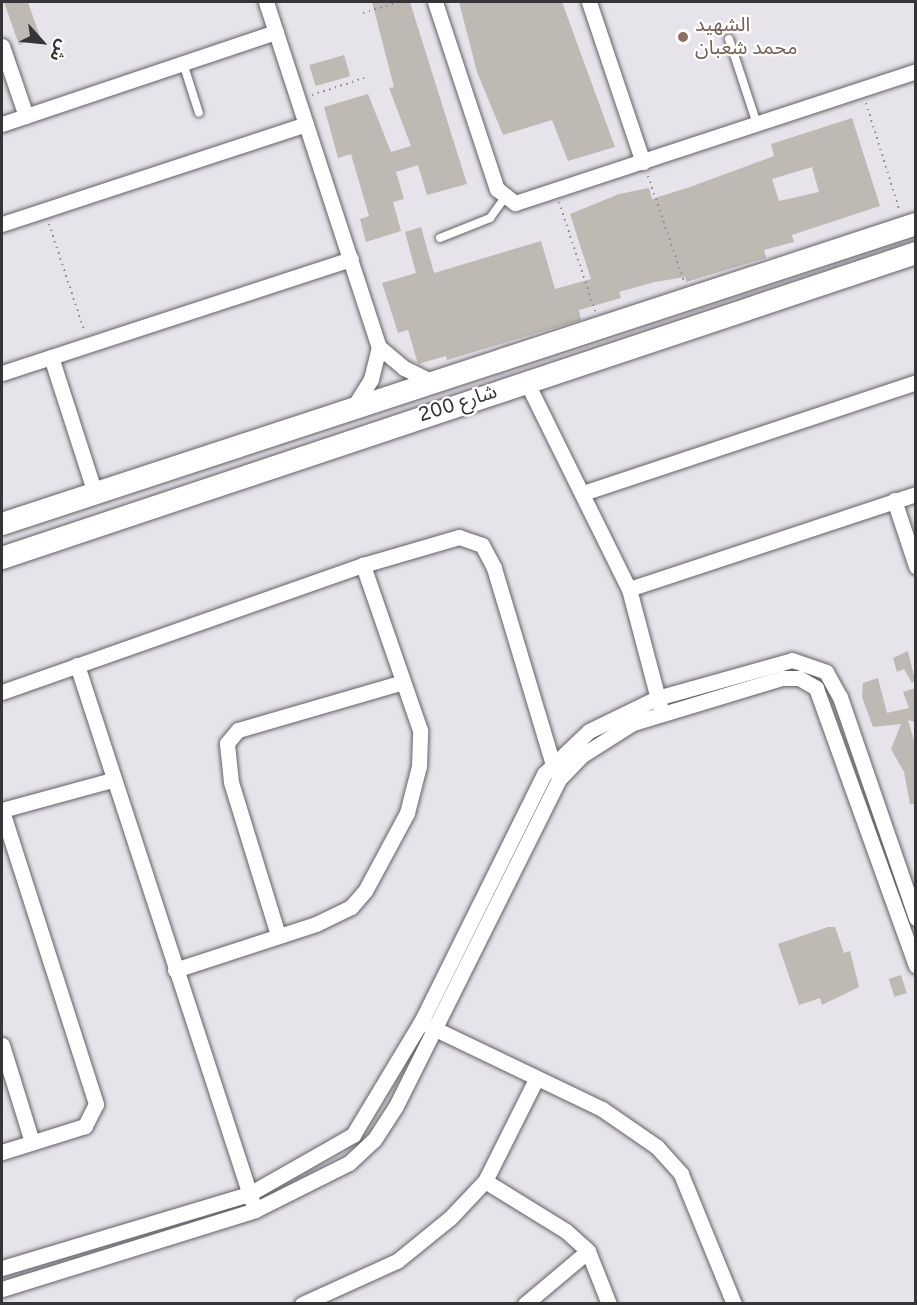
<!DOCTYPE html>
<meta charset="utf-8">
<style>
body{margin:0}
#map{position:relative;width:917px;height:1305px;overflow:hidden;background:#e7e3ea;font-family:Overpass,"Noto Sans Arabic",sans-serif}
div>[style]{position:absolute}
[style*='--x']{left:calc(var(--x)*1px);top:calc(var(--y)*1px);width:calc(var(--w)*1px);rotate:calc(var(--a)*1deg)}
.building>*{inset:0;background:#beb9b2;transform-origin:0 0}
.path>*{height:2px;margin-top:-1px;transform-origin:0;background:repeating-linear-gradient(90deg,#908d92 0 1.5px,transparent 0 6px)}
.roads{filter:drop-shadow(0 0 2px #646067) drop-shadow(0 0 2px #646067)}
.lane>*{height:8px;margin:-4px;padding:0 4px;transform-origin:4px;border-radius:4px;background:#fff}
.street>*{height:15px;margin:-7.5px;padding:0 7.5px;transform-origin:7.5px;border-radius:7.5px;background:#fff}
.secondary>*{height:22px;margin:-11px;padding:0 11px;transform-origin:11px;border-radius:11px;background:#fff}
.dots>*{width:16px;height:16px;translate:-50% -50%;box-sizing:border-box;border:3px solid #fff;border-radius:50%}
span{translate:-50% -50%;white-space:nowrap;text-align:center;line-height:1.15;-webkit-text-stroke:4.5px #fff;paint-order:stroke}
.education-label{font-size:20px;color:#785e54}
.left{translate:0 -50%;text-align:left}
.street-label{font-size:20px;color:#363437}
.frame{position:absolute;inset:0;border:3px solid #363437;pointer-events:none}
.north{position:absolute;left:12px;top:12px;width:60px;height:60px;-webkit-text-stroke:4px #fff;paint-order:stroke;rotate:117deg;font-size:16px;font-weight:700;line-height:24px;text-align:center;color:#363437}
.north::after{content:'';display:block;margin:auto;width:21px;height:27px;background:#363437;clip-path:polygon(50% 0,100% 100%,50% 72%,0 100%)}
</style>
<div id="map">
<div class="building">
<div style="clip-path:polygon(4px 2px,28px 2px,40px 37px,19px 45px)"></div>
<div style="clip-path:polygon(372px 2px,410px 2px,467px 184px,427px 195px,418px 165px,396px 172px,404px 199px,393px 202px,401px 231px,366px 242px,360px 219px,369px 216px,351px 154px,338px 158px,324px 107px,368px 94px,391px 152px,411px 146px,389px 88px,394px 87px)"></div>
<div style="clip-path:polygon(459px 2px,562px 2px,615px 147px,568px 161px,552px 120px,503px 135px,477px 72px)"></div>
<div style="left:344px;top:55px;width:22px;height:36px;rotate:74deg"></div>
<div style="clip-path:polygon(evenodd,852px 118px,880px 206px,792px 235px,794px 242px,764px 250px,766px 258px,686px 282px,685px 277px,655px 282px,619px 292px,621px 298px,579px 310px,581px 320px,447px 360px,446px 356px,418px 364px,408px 330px,398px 333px,382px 283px,416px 273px,405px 232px,421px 227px,434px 273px,541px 241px,555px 289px,591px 279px,570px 214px,619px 194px,649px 188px,652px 199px,690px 187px,774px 156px,771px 144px,852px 118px,812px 167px,819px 192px,779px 201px,772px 179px,812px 167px)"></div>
<div style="clip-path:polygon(908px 651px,915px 680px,912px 683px,904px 669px,897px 672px,893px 658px)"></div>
<div style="clip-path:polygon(878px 678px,887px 713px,909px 708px,903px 692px,915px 688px,915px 722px,908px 720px,915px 744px,915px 804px,910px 804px,904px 772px,891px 749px,901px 724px,873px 727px,862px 697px,863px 683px)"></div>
<div style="clip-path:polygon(828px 927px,835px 927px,844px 953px,850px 951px,859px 987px,822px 1005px,820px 998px,799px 1005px,778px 944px)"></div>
<div style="left:901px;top:975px;width:19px;height:13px;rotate:72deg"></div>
</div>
<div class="path">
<div style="--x:363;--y:13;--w:38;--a:-17"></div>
<div style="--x:312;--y:95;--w:55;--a:-18.1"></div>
<div style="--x:866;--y:103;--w:111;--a:72.7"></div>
<div style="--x:648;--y:176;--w:111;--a:71.1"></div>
<div style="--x:559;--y:202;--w:115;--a:71.7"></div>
<div style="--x:49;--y:224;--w:112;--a:71.7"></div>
</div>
<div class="roads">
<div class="lane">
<div style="--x:729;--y:39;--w:89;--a:71.8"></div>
<div style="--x:183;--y:63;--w:52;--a:72.3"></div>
<div style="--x:440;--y:238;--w:54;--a:-21.8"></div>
<div style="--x:490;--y:218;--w:24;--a:-54"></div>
</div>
<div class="street">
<div style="--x:266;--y:2;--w:363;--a:71.9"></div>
<div style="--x:379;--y:347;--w:33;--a:40"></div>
<div style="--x:404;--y:368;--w:32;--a:26"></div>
<div style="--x:435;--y:2;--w:197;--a:71.7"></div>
<div style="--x:497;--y:189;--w:23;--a:38"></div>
<div style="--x:515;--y:203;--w:422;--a:-18.2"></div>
<div style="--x:589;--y:2;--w:169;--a:71.4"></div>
<div style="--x:2;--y:46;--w:74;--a:71.1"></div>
<div style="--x:2;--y:124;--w:289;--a:-18.6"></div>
<div style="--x:2;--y:224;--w:320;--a:-18.2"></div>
<div style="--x:51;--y:357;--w:143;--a:72.1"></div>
<div style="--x:2;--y:373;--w:367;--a:-18.1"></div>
<div style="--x:527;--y:383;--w:230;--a:63.7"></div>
<div style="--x:629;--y:589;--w:121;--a:75.2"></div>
<div style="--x:353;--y:408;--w:34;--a:-58"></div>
<div style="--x:371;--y:379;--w:33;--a:-76"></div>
<div style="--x:583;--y:493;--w:351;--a:-18.4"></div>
<div style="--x:894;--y:500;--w:70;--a:71.6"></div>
<div style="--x:629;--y:589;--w:302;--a:-18.3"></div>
<div style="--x:77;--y:665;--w:564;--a:71.92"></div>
<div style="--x:2;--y:692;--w:383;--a:-19.4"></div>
<div style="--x:363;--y:565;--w:100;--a:-16.3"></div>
<div style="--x:459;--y:537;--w:24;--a:19"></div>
<div style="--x:482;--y:545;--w:26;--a:62"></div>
<div style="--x:494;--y:568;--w:212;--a:73.3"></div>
<div style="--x:2;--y:810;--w:114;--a:-15.3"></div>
<div style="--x:2;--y:811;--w:308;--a:72.2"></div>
<div style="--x:96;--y:1104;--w:25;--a:117"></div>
<div style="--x:85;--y:1126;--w:87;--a:162.6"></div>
<div style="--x:278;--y:935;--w:160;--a:-107.1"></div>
<div style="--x:231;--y:782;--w:39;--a:-96"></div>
<div style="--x:227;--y:743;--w:17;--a:-50"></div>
<div style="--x:238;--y:730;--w:172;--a:-16.2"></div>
<div style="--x:175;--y:970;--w:148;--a:-18.1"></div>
<div style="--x:316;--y:924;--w:39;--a:-26"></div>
<div style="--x:351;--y:907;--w:21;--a:-49"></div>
<div style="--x:365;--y:891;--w:89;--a:-61.7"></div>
<div style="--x:407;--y:813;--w:49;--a:-75.7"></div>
<div style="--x:419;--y:766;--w:36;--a:-88"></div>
<div style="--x:420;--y:730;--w:175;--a:-109.1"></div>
<div style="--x:429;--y:1026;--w:192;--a:25.6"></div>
<div style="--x:602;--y:1109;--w:67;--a:34.6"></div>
<div style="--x:657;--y:1147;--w:36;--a:48"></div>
<div style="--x:681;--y:1174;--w:140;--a:67.8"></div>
<div style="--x:2;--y:1045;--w:102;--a:72.8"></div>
<div style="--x:485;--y:1181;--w:95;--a:31.7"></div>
<div style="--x:566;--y:1231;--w:30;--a:42"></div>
<div style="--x:588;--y:1251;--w:57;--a:68.4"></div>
<div style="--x:2;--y:1268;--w:258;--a:-16.7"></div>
<div style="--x:249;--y:1194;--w:120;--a:-29.6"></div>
<div style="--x:353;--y:1135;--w:132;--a:-59"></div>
<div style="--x:421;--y:1022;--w:277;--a:-63.6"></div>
<div style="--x:544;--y:774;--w:62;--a:-43.7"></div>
<div style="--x:589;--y:731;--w:76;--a:-25.9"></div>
<div style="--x:657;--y:698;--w:140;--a:-15.7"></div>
<div style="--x:792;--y:660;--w:36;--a:19"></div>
<div style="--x:826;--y:672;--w:29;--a:61"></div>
<div style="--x:840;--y:697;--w:234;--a:71"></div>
<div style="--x:2;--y:1289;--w:265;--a:-17.3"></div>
<div style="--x:255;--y:1210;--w:105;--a:-26.6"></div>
<div style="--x:349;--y:1163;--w:34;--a:-43"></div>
<div style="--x:374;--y:1140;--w:40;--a:-57.1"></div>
<div style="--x:396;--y:1106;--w:365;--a:-63.5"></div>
<div style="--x:559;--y:779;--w:32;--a:-46"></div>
<div style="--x:581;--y:756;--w:62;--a:-32.4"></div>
<div style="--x:633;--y:723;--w:156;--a:-16.8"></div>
<div style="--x:782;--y:678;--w:17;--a:0"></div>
<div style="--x:799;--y:678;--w:20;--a:30"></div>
<div style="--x:816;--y:688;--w:295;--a:70.2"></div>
<div style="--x:302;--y:1304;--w:104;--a:-24.4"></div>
<div style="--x:397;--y:1261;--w:68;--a:-39.1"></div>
<div style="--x:450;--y:1218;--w:51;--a:-46.6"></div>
<div style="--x:485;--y:1181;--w:114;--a:-63.4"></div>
<div style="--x:525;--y:1304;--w:82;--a:-40.1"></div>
</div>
<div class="secondary">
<div style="--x:2;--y:524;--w:962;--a:-18.17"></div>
<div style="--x:2;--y:558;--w:964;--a:-18.45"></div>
</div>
</div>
<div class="dots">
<div style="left:683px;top:37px;background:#8d6e63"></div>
</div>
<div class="education-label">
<span class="left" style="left:695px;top:38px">الشهيد<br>محمد شعبان</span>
</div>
<div class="street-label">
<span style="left:458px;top:405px;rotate:-18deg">شارع 200</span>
</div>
<div class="frame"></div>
<div class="north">ش</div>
</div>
